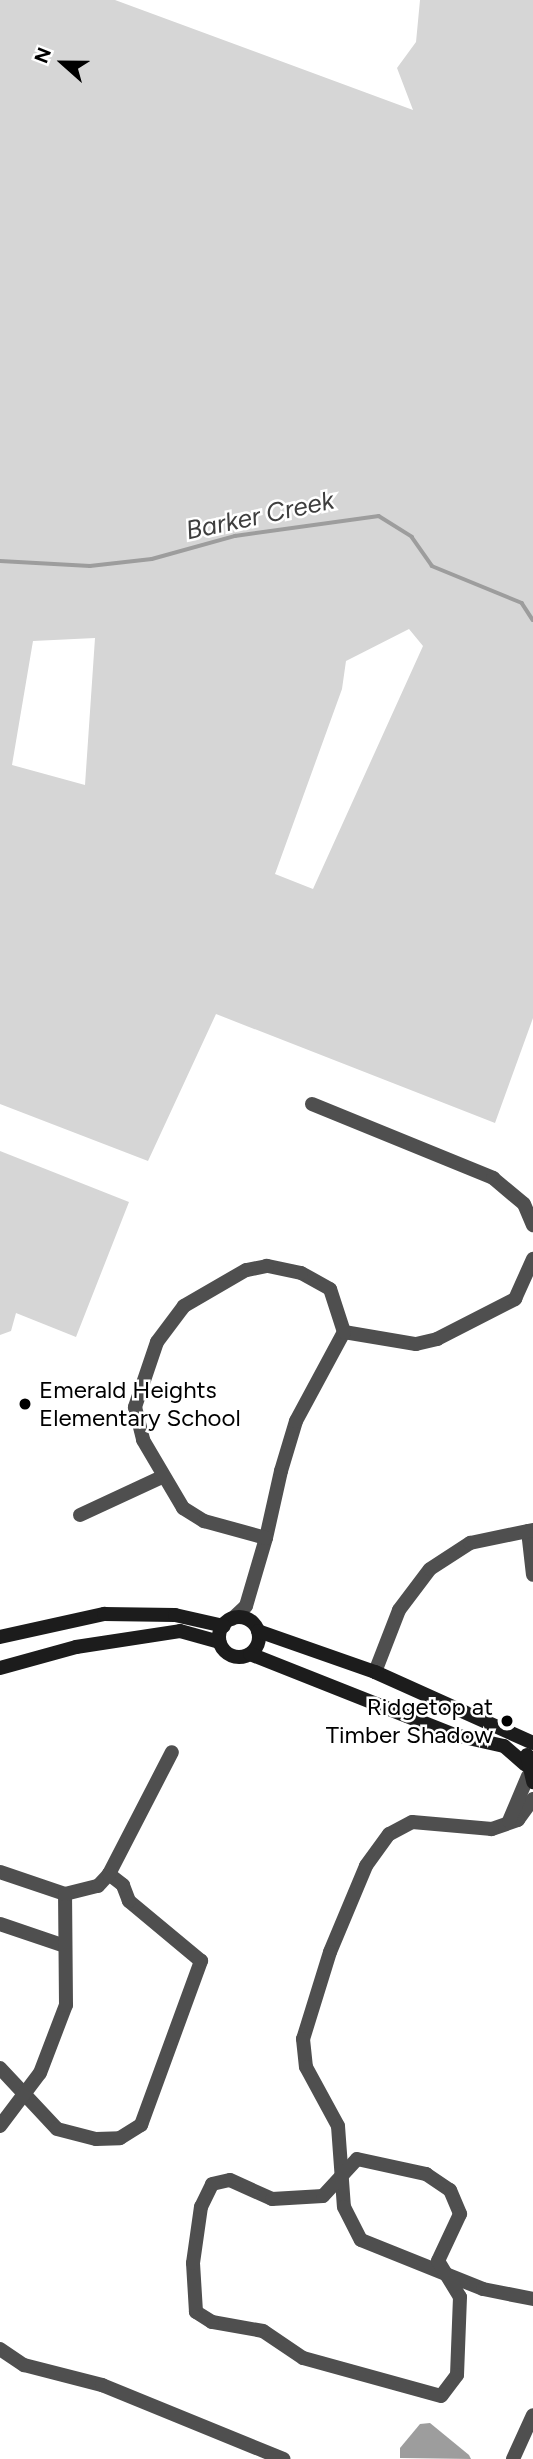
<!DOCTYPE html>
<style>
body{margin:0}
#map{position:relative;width:533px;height:2459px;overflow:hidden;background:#fff;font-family:Figtree,sans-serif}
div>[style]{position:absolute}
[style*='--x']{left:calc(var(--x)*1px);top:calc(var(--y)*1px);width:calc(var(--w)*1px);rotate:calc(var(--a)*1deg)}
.green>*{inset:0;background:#d6d6d6}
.water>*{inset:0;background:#9d9d9d}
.stream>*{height:3.5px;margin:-1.75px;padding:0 1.75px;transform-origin:1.75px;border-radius:1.75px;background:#9d9d9d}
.minor>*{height:14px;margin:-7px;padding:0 7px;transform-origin:7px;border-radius:7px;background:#4f4f4f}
.secondary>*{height:14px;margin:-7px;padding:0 7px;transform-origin:7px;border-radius:7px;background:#1c1c1c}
.secondary>.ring{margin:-7px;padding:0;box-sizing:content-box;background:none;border:14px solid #1c1c1c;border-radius:50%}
.dots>*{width:19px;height:19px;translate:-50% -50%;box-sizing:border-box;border:4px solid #fff;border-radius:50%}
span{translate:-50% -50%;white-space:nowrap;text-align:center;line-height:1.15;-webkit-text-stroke:5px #fff;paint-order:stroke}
.poi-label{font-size:24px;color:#000}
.left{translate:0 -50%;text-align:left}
.right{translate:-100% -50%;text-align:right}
.water-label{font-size:26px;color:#3e3e3e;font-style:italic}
.north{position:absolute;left:28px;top:28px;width:70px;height:70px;-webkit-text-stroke:5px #fff;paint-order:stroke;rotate:291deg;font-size:19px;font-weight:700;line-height:28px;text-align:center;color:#000}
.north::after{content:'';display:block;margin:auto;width:24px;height:32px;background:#000;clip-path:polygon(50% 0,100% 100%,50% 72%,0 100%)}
</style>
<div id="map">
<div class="green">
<div style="clip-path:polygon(evenodd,0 0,115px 0,413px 110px,397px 68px,416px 42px,420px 0,533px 0,533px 1018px,495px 1123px,216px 1014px,148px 1161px,0 1104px,0 0,409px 629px,423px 646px,313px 889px,275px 874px,342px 689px,346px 661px,409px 629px,0 0,95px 638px,85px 785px,12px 765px,33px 641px,95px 638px)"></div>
<div style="clip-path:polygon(0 1151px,129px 1202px,76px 1337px,16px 1313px,11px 1331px,0 1335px)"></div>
</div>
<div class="water">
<div style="clip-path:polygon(430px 2423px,469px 2455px,471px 2459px,400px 2458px,400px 2448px,420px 2424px)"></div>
</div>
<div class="stream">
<div style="--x:0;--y:561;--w:90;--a:3.2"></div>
<div style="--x:90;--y:566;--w:62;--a:-6.4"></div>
<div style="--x:152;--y:559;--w:86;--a:-15.5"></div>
<div style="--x:235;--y:536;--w:145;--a:-7.9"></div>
<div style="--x:379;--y:516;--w:39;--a:32"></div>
<div style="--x:412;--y:537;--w:35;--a:55"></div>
<div style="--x:432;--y:566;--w:97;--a:22.3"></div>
<div style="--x:522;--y:603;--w:20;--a:57"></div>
</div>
<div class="minor">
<div style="--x:312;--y:1104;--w:196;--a:22.2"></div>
<div style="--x:493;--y:1178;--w:40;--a:40"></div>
<div style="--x:524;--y:1204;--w:23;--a:67"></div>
<div style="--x:344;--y:1332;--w:73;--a:9.5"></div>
<div style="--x:416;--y:1344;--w:22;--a:-13"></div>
<div style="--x:437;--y:1339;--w:88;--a:-27.1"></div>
<div style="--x:515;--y:1299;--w:44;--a:-65.8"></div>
<div style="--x:80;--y:1515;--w:90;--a:-24.9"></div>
<div style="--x:528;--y:1531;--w:44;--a:83.5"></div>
<div style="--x:232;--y:1619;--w:19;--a:-43"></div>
<div style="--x:246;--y:1606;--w:71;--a:-73.6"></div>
<div style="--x:266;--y:1538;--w:69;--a:-77.4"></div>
<div style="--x:281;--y:1471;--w:52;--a:-73.3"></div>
<div style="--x:296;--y:1421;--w:101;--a:-61.7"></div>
<div style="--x:344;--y:1332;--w:45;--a:-108"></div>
<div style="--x:330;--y:1289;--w:33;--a:-151"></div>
<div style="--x:301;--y:1273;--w:35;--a:-168"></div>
<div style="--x:267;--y:1266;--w:21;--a:169"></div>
<div style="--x:246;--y:1270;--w:72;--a:149.9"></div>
<div style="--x:184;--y:1306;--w:45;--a:126.9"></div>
<div style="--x:157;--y:1342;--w:69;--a:108.7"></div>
<div style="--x:135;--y:1407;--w:34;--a:76"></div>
<div style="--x:143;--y:1440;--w:79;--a:59.5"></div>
<div style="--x:183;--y:1508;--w:25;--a:32"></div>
<div style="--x:204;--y:1521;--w:64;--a:15.3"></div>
<div style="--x:375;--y:1672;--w:66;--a:-68.8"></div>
<div style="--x:399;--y:1610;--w:51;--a:-52.9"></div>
<div style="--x:430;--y:1569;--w:48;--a:-33"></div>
<div style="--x:470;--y:1543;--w:64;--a:-11.7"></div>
<div style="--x:533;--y:1799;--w:26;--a:126"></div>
<div style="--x:518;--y:1820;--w:28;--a:161"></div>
<div style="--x:492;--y:1829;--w:80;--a:-175"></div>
<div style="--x:412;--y:1822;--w:26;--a:152"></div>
<div style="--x:389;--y:1834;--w:39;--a:126"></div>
<div style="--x:366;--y:1866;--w:93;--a:112.7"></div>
<div style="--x:330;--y:1952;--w:91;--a:107.2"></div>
<div style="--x:303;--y:2039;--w:28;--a:84"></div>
<div style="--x:306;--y:2067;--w:67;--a:61.5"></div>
<div style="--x:338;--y:2126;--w:81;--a:85.8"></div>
<div style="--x:344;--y:2207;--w:37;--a:63"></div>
<div style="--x:361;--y:2240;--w:131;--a:21.9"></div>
<div style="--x:483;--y:2289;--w:51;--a:11.3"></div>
<div style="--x:509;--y:1821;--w:49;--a:-67.1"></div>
<div style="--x:0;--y:1872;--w:69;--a:18.7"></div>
<div style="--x:0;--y:1924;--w:65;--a:18.7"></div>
<div style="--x:0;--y:2068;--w:83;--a:46.9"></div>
<div style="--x:57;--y:2129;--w:40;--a:14.4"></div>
<div style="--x:96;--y:2139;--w:24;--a:-2"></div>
<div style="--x:120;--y:2138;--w:25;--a:-32"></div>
<div style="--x:141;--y:2125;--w:175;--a:-69.9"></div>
<div style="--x:201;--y:1961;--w:94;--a:-140.2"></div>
<div style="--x:129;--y:1901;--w:17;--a:-111"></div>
<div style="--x:123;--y:1885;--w:18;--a:-142"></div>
<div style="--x:0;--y:2126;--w:66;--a:-53"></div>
<div style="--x:40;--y:2073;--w:73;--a:-69.1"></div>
<div style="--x:66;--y:2005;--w:111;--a:-90.5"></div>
<div style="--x:65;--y:1894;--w:34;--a:-14"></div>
<div style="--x:98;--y:1886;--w:16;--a:-47"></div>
<div style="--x:109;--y:1874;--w:137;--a:-62.7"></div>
<div style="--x:357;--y:2159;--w:71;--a:12.3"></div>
<div style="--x:426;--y:2174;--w:29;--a:34"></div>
<div style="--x:450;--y:2190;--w:26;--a:67"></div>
<div style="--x:460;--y:2214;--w:52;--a:115.1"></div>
<div style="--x:438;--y:2261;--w:42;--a:58.6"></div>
<div style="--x:460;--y:2297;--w:78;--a:92.2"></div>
<div style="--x:457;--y:2375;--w:26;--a:127"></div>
<div style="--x:441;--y:2396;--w:143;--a:-164.6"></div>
<div style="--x:303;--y:2358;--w:48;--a:-146"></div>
<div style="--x:263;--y:2331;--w:52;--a:-170"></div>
<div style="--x:212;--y:2322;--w:19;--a:-148"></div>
<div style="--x:196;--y:2312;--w:49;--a:-93.5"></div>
<div style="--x:193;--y:2263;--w:57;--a:-81.9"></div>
<div style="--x:201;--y:2207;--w:25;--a:-64"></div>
<div style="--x:212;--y:2184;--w:18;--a:-13"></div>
<div style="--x:230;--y:2180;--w:46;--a:24.3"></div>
<div style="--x:272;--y:2199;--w:51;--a:-3.4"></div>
<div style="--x:323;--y:2196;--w:50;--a:-47.4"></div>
<div style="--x:0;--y:2349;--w:29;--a:34"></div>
<div style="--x:24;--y:2365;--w:81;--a:14.4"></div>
<div style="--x:102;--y:2385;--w:196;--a:22.2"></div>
<div style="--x:513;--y:2459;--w:48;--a:-65.6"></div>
</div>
<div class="secondary">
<div class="ring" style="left:219px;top:1617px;width:26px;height:26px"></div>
<div style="--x:258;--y:1631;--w:124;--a:19.3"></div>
<div style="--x:375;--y:1672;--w:173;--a:24.2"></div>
<div style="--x:0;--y:1637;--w:107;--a:-12.5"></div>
<div style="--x:104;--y:1614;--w:71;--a:0.8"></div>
<div style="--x:175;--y:1615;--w:50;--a:12.7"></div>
<div style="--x:250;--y:1654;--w:220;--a:21.6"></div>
<div style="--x:455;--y:1735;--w:50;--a:12.7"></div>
<div style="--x:504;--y:1746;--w:28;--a:41"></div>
<div style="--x:0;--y:1668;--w:79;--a:-15.4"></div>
<div style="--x:76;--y:1647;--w:105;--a:-8.7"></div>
<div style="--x:180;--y:1631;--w:41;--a:15.4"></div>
<div style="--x:527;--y:1755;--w:28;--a:77"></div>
</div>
<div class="dots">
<div style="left:25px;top:1404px;background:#000"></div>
<div style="left:507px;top:1721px;background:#000"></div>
</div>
<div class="poi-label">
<span class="left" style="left:39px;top:1404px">Emerald Heights<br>Elementary School</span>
<span class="right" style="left:493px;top:1721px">Ridgetop at<br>Timber Shadow</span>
</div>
<div class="water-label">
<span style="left:260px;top:516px;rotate:-12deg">Barker Creek</span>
</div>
<div class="north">N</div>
</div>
